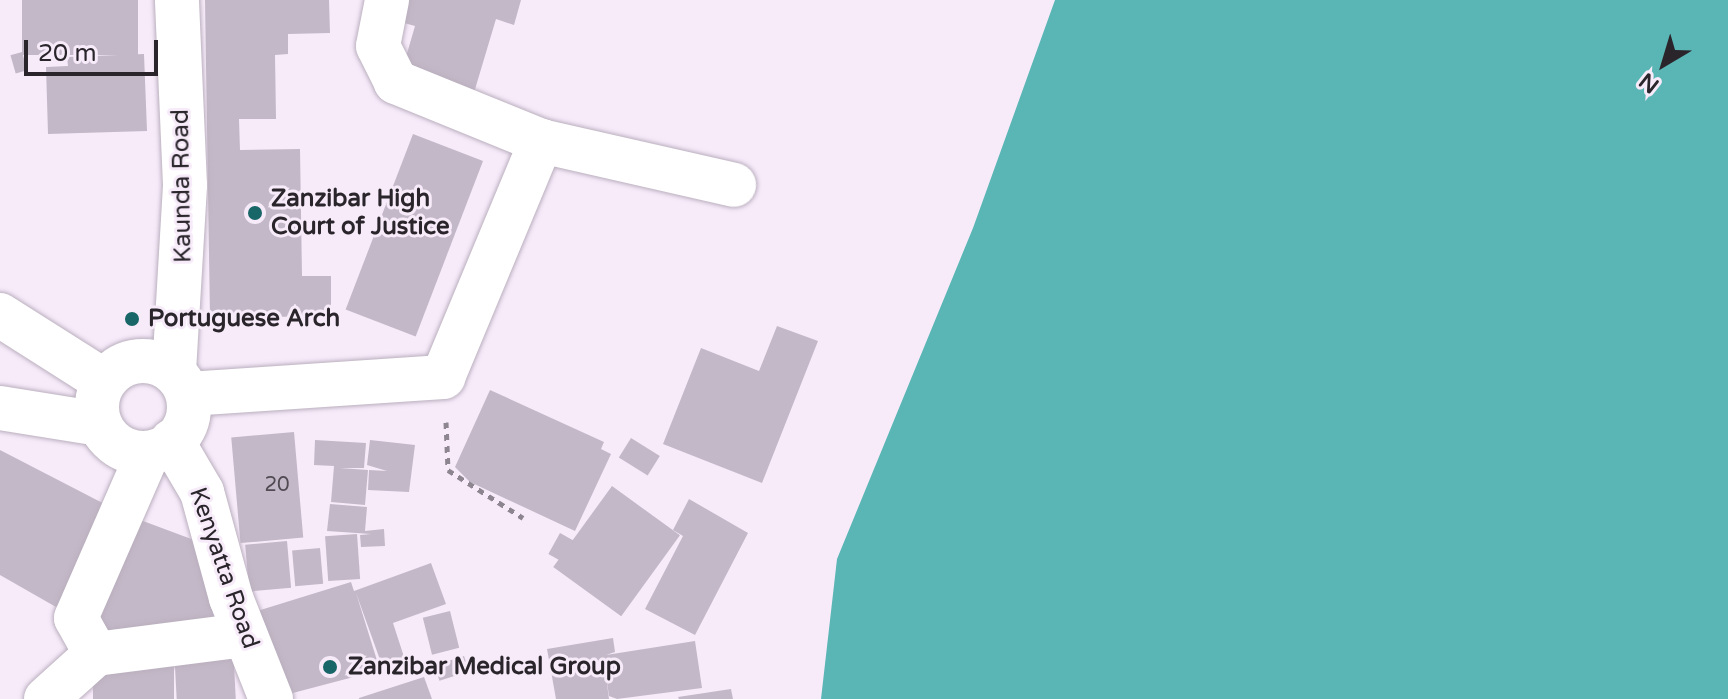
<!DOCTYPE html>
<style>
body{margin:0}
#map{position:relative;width:1728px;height:699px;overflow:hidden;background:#f7ebfa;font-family:"Varela Round",sans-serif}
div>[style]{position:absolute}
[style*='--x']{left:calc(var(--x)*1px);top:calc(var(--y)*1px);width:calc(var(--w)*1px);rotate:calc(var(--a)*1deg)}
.water>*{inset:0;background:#5ab5b5}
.building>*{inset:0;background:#c3b8c7;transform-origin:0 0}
.path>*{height:5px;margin-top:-2.5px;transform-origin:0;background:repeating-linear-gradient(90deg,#8d858f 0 6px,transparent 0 12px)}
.roads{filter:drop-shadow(0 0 2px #baafbe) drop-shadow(0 0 2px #baafbe)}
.minor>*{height:44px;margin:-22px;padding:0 22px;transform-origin:22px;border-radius:22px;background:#fff}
.major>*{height:44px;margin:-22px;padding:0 22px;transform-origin:22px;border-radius:22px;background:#fff}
.major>.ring{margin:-22px;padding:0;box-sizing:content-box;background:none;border:44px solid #fff;border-radius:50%}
.dots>*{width:22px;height:22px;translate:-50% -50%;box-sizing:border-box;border:4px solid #f7ebfa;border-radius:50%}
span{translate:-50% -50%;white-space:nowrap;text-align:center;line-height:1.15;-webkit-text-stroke:6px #f7ebfa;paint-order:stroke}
.number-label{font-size:20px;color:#504a52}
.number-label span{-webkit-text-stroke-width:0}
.street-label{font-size:24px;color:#29252b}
.poi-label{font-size:24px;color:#29252b;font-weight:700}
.left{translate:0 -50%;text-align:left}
.north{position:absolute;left:1624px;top:24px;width:80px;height:80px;-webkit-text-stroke:6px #f7ebfa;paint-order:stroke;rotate:218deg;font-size:22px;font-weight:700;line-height:32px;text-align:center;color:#29252b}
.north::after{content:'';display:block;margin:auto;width:28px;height:36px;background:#29252b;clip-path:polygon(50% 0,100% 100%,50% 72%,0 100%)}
.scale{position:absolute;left:24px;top:40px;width:134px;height:36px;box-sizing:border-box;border:4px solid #29252b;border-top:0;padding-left:10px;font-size:24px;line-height:28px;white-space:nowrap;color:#29252b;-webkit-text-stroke:6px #f7ebfa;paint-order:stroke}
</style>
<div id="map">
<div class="water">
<div style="clip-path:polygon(1055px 0,1728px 0,1728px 699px,821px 699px,837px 559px,973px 228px)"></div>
</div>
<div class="building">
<div style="left:22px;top:0;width:116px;height:55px"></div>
<div style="clip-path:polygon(205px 0,329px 0,330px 33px,288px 34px,288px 54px,275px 55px,276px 119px,239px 119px,240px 150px,300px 149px,302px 276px,331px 276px,331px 316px,210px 318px)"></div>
<div style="clip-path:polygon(403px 0,521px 0,514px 25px,496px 19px,473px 96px,401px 74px,415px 26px,397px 21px)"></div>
<div style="left:22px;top:52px;width:19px;height:12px;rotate:74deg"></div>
<div style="clip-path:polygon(144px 54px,147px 131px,48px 134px,46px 67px,68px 66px,67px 57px)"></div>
<div style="left:413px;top:134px;width:75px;height:188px;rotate:21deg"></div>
<div style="clip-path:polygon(777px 326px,818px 341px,762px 483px,663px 444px,701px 348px,759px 371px)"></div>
<div style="clip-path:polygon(490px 390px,604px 442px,601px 449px,611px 454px,575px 531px,470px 482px,455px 467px)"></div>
<div style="left:294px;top:432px;width:106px;height:63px;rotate:85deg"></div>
<div style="left:631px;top:438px;width:34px;height:23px;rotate:32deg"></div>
<div style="clip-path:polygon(315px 440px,366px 443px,364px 468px,340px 468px,368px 470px,365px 505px,331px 502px,334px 466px,314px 465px)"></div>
<div style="clip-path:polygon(370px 440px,415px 445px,409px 492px,368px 490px,369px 470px,387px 471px,367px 465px)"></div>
<div style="clip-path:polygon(0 450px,120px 512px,56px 607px,0 575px)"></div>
<div style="left:612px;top:486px;width:84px;height:100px;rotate:36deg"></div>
<div style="clip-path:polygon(689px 499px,748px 533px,695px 635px,645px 609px,683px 536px,673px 530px)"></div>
<div style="clip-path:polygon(330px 504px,367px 507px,365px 531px,384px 529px,385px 546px,361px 547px,360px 535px,371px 534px,327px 531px)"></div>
<div style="clip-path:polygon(127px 515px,202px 543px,215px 626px,99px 638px,96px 580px)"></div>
<div style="left:560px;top:533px;width:23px;height:24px;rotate:29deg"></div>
<div style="left:357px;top:534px;width:45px;height:32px;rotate:86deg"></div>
<div style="left:287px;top:541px;width:47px;height:42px;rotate:85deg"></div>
<div style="left:320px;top:548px;width:36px;height:28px;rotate:85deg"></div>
<div style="clip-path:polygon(431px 563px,446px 604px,393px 623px,405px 660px,383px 668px,356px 593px,380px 670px,289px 694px,254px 612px,351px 582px,354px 591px)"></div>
<div style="left:450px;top:611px;width:38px;height:28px;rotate:76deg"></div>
<div style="clip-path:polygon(613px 638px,615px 652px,606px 655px,695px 641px,702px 688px,617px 699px,609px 696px,603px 654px,609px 699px,556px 699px,547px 649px)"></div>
<div style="left:233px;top:646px;width:53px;height:59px;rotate:87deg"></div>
<div style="left:464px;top:656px;width:16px;height:31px;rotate:72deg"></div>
<div style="left:93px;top:661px;width:81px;height:38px"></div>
<div style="clip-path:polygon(424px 677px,432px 699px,359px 699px,359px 698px)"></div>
<div style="clip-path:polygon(731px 689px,733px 699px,679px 699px,678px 697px)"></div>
</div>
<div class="path">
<div style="--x:446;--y:422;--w:48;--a:87.6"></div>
<div style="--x:448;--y:470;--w:89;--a:32.6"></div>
</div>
<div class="roads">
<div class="minor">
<div style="--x:541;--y:141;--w:198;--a:12.8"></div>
<div style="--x:174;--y:371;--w:186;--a:-86.6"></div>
<div style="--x:185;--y:185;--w:185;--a:-92.5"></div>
<div style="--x:188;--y:394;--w:256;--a:-3.8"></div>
<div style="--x:443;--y:377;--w:256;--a:-67.4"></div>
<div style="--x:541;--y:141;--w:157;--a:-157.9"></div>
<div style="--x:396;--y:82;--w:40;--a:-116.6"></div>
<div style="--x:378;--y:46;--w:47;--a:-78.9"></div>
<div style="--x:0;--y:408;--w:101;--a:9.1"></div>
<div style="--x:96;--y:654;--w:41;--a:-119.1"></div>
<div style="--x:76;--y:618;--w:180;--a:-66.4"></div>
<div style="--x:46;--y:699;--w:67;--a:-42"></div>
<div style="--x:96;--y:654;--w:150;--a:-7.3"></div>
</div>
<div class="major">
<div style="--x:0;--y:315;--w:123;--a:32.4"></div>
<div class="ring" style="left:97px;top:361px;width:48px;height:48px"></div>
<div style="--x:172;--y:441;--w:59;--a:59.5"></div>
<div style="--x:202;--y:492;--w:110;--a:74.7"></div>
<div style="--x:231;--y:598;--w:109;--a:68.4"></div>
</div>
</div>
<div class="dots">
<div style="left:255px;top:213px;background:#186667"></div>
<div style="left:132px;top:319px;background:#186667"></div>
<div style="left:330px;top:667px;background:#186667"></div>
</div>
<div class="number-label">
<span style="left:277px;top:485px">20</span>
</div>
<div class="street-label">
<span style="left:182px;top:186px;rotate:-91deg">Kaunda Road</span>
<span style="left:224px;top:568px;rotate:71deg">Kenyatta Road</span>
</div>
<div class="poi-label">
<span class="left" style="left:271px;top:213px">Zanzibar High<br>Court of Justice</span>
<span class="left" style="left:148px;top:319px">Portuguese Arch</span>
<span class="left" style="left:348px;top:667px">Zanzibar Medical Group</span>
</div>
<div class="north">N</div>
<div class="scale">20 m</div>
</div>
